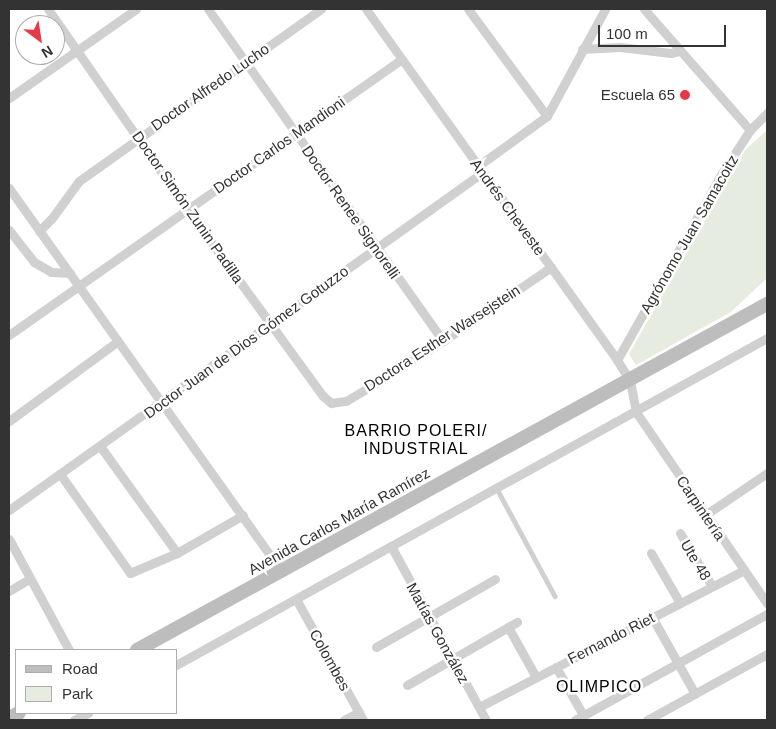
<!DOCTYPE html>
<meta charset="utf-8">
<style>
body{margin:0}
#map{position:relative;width:776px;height:729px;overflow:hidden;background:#fff;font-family:Helvetica,sans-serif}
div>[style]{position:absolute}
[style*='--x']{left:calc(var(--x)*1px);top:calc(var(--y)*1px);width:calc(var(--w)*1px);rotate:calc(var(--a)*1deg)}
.green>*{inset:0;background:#e6ecdf}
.lane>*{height:4.5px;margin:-2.25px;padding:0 2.25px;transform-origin:2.25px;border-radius:2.25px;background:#d0d0d0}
.street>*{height:9px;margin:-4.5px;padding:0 4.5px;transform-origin:4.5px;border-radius:4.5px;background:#d0d0d0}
.secondary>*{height:14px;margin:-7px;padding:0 7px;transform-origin:7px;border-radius:7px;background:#bdbdbd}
.dots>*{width:14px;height:14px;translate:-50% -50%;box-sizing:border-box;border:2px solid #fff;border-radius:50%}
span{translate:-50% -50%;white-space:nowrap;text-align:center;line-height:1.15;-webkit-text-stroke:5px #fff;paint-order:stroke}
.street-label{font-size:15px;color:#333}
.poi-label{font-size:15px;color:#333}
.right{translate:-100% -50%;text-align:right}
.neighbourhood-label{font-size:16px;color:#000;letter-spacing:1px}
.frame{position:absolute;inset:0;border:10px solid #333;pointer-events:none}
.legend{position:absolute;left:15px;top:649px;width:162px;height:65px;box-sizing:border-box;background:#fff;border:1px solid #adadad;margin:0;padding:6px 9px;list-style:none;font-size:15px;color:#333}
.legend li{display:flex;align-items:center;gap:10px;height:25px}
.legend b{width:25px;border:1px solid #adadad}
.north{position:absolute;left:15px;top:15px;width:50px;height:50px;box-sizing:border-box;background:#fff;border:1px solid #adadad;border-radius:50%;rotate:149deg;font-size:14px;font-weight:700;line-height:20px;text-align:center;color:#333}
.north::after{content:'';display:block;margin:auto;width:18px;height:22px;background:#e63946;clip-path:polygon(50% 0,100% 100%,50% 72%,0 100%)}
.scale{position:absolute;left:598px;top:25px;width:128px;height:22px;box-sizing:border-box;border:2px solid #333;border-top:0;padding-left:6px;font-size:15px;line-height:18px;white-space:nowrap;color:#333;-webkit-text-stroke:4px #fff;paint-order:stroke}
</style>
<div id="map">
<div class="green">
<div style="clip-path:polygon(767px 130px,767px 278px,731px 312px,636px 365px,629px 354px,745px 150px)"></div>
</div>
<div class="lane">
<div style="--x:496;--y:487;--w:124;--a:61.6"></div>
</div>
<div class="street">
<div style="--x:48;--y:9;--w:244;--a:55.2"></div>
<div style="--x:187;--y:209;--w:231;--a:54"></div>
<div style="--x:323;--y:396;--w:11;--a:41"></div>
<div style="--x:331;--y:403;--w:15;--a:-8"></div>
<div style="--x:346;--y:401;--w:47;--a:-31"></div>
<div style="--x:386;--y:377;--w:67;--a:-32.3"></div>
<div style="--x:443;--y:341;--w:131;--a:-34.4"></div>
<div style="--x:208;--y:9;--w:407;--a:54.7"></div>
<div style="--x:366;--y:9;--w:432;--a:54.4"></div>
<div style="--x:617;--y:360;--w:25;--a:58"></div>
<div style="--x:630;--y:381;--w:32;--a:79"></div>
<div style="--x:636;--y:412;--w:232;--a:55.6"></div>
<div style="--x:468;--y:9;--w:133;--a:53.6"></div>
<div style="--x:644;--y:9;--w:161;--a:48.8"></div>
<div style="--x:582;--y:49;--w:38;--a:-3"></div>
<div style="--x:620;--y:47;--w:51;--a:6.7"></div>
<div style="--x:671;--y:53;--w:9;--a:-13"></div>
<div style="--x:9;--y:98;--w:155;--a:-35"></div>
<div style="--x:478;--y:166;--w:85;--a:-35.9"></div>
<div style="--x:547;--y:116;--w:122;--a:-61.5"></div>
<div style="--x:9;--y:188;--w:470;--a:54.6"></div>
<div style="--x:9;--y:230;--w:41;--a:52"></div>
<div style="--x:34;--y:262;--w:20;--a:30"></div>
<div style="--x:51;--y:272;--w:19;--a:3"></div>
<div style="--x:39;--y:231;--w:18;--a:-45"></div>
<div style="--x:52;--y:218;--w:46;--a:-53.9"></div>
<div style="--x:79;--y:181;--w:297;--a:-35.4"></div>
<div style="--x:9;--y:335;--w:479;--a:-35.1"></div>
<div style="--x:617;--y:360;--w:214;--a:-60.7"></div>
<div style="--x:722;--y:173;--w:51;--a:-56.9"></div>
<div style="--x:750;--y:130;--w:24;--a:-45"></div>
<div style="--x:9;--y:421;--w:135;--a:-36.3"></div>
<div style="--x:100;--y:446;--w:132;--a:54.3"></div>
<div style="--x:60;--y:474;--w:121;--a:54.7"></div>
<div style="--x:130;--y:573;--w:51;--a:-23.1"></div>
<div style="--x:177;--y:553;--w:76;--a:-29.9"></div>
<div style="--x:9;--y:510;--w:582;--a:-35.49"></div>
<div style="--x:705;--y:515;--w:75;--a:-34.1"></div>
<div style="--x:680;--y:533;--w:62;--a:58.9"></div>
<div style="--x:9;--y:539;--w:126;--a:61.6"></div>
<div style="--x:391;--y:546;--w:198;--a:61.4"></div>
<div style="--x:651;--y:553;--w:58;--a:59.9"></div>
<div style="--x:9;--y:591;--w:23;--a:-31"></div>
<div style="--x:296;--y:599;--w:138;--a:61"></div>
<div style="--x:652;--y:617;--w:88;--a:60.8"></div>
<div style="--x:508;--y:627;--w:57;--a:60.8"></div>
<div style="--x:376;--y:647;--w:137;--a:-29.7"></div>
<div style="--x:176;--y:665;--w:675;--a:-28.96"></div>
<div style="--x:556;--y:667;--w:55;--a:60.6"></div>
<div style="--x:407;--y:685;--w:127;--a:-29.8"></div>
<div style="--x:479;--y:707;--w:298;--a:-27.3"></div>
<div style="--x:74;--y:720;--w:16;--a:-27"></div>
<div style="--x:344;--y:720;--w:17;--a:-28"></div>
<div style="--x:575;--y:720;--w:219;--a:-28.9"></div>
<div style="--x:647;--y:720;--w:137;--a:-28.8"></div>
</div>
<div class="secondary">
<div style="--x:137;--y:650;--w:719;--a:-28.78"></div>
<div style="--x:9;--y:718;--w:11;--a:-27"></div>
</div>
<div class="dots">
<div style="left:685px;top:95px;background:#e63946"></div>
</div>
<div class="street-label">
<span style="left:210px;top:87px;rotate:-35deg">Doctor Alfredo Lucho</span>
<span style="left:279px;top:145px;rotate:-35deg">Doctor Carlos Mandioni</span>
<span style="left:188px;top:207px;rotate:55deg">Doctor Simón Zunin Padilla</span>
<span style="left:508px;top:207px;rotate:54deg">Andrés Cheveste</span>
<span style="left:351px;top:212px;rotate:55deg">Doctor Renee Signorelli</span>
<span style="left:689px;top:234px;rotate:-60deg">Agrónomo Juan Samacoitz</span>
<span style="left:442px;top:338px;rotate:-33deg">Doctora Esther Warsejstein</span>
<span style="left:246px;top:342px;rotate:-36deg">Doctor Juan de Dios Gómez Gotuzzo</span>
<span style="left:701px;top:508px;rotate:56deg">Carpintería</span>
<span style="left:339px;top:521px;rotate:-29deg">Avenida Carlos María Ramírez</span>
<span style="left:696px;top:560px;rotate:59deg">Ute 48</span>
<span style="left:438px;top:633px;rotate:61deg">Matías González</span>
<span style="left:611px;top:638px;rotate:-27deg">Fernando Riet</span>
<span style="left:330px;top:660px;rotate:61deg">Colombes</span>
</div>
<div class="poi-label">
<span class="right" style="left:675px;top:95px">Escuela 65</span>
</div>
<div class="neighbourhood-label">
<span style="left:416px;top:440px">BARRIO POLERI/<br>INDUSTRIAL</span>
<span style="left:599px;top:687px">OLIMPICO</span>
</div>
<div class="frame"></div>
<ul class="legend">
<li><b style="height:6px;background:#bdbdbd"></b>Road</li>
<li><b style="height:14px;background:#e6ecdf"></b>Park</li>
</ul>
<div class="north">N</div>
<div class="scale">100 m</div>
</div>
